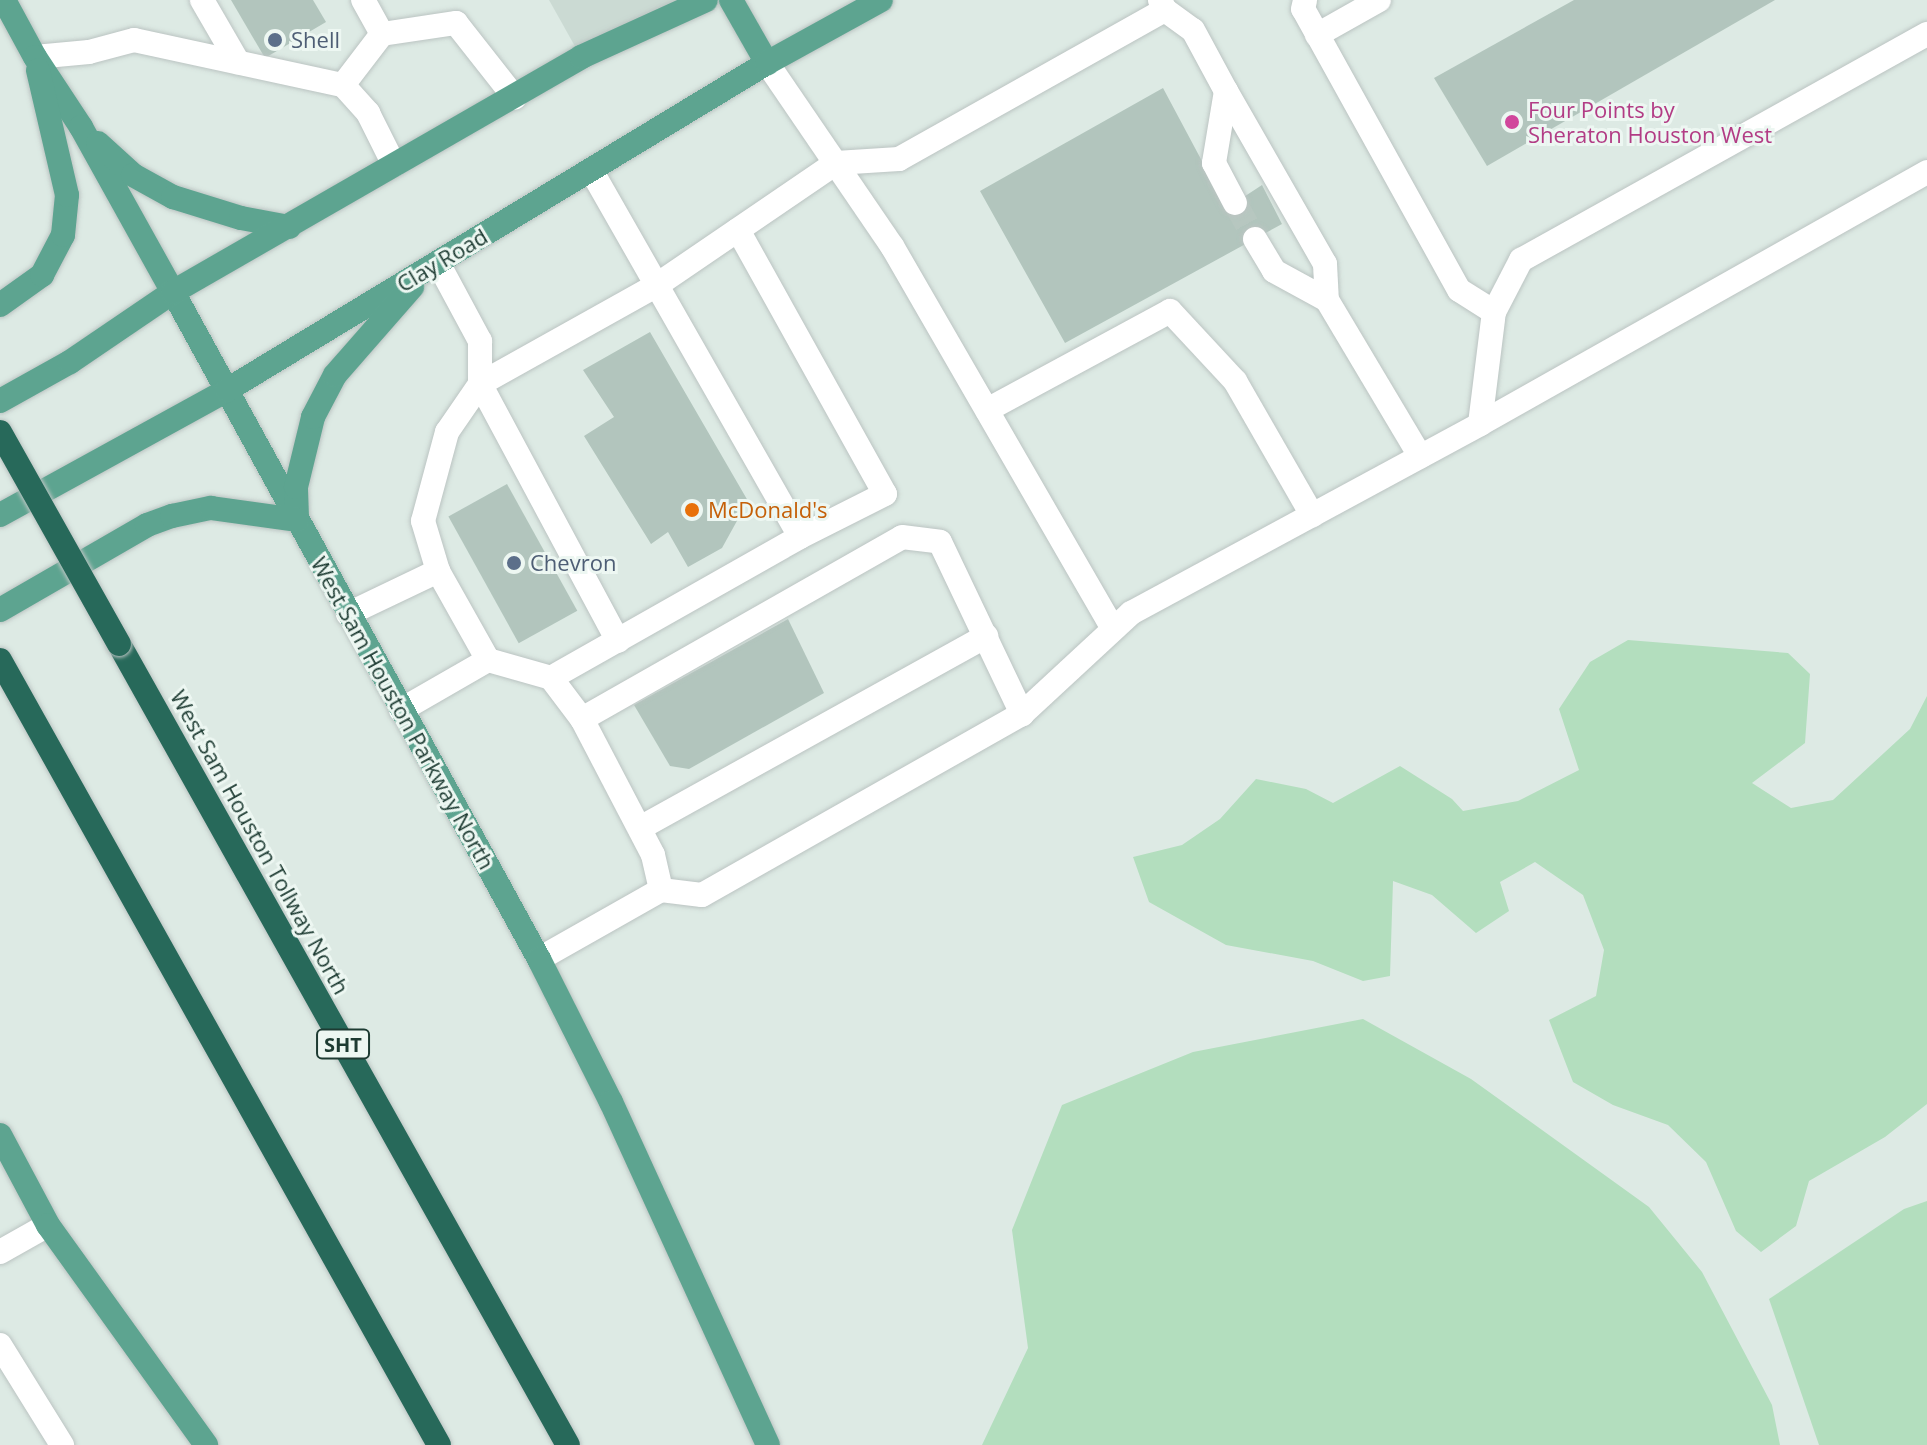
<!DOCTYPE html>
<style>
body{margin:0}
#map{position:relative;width:1927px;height:1445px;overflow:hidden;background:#ddeae4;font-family:"Open Sans",sans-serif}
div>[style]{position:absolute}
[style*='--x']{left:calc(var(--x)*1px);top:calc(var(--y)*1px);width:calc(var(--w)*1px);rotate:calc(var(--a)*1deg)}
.built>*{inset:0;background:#cbdad3}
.green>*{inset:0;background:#b3debe}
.building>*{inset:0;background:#b2c5bd;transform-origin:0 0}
.minor-tunnel>*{height:24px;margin-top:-12px;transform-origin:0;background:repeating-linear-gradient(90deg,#b7c7c0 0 24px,transparent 0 36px)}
.roads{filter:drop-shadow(0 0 2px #bbc4c2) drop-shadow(0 0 2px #bbc4c2)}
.minor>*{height:24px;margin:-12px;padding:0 12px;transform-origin:12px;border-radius:12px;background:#fff}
.major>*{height:24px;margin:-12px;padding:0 12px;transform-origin:12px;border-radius:12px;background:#5da490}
.highway>*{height:24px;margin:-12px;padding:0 12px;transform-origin:12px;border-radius:12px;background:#27695a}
.bridges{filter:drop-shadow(0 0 2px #bbc4c2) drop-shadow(0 0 2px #bbc4c2)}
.highway-bridge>*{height:24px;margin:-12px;padding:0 12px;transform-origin:12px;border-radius:12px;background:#27695a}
.dots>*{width:22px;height:22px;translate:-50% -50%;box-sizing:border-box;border:4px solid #edf7f2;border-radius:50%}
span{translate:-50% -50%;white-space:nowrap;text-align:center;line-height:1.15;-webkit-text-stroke:6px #edf7f2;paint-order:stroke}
.shield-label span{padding:2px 6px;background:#edf7f2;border:2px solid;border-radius:6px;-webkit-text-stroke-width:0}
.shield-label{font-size:20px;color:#1d3b32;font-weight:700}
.service-label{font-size:22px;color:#4e5e75}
.left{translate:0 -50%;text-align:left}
.hotel-label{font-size:22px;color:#b23c85}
.street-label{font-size:22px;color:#1d3b32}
.food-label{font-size:22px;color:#c56008}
</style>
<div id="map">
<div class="built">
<div style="clip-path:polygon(549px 0,706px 0,581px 57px)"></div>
</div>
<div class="green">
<div style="clip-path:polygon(1628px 640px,1788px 653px,1810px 674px,1805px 743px,1752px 783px,1791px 808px,1833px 800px,1910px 729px,1927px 696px,1927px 1104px,1885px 1137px,1809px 1181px,1796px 1226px,1761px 1252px,1736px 1231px,1706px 1162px,1668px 1125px,1613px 1105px,1573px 1082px,1549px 1020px,1596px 996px,1604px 950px,1583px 895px,1535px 862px,1500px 882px,1509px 911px,1476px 933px,1432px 895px,1393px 881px,1390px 976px,1363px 981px,1313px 961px,1226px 945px,1149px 902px,1133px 857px,1182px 845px,1220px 819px,1256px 779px,1306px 789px,1333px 803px,1400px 766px,1452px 799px,1463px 811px,1518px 801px,1579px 770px,1559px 709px,1590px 662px)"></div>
<div style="clip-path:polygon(1363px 1019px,1471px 1079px,1649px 1207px,1702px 1272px,1772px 1405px,1780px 1445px,982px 1445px,1028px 1348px,1012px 1230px,1062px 1105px,1193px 1052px)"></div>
<div style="clip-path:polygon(1927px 1201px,1927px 1445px,1819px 1445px,1769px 1299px,1904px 1209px)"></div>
</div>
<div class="building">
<div style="clip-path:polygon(231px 0,313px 0,326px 22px,265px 58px)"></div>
<div style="clip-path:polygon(1574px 0,1775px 0,1487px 166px,1434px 78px)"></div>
<div style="clip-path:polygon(1163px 88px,1227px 208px,1262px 185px,1282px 224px,1065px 343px,980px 191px)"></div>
<div style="clip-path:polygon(650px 332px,748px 501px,722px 548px,688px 567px,668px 532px,651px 544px,584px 436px,614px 417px,583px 370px)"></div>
<div style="left:507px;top:484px;width:145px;height:67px;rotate:61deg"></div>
<div style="clip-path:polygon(788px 619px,824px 693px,689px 769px,670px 766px,634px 705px)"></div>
</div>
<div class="minor-tunnel">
<div style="--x:1235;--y:203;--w:41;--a:60.9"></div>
</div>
<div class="roads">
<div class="minor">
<div style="--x:202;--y:0;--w:72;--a:59.9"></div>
<div style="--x:1165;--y:10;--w:34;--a:36"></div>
<div style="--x:1193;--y:30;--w:69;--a:61.6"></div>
<div style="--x:1226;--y:91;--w:73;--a:99.5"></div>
<div style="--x:1214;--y:163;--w:45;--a:62.3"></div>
<div style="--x:382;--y:34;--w:75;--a:-8.5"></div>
<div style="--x:456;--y:23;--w:95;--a:51.8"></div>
<div style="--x:1317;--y:35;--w:71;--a:-29.4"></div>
<div style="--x:35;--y:57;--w:54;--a:-5.3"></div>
<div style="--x:89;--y:52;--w:47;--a:-14.9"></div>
<div style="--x:134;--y:40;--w:214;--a:12.2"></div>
<div style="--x:343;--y:85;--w:38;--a:48"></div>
<div style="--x:368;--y:113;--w:58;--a:63.4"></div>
<div style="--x:767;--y:63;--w:222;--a:55.7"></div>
<div style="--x:892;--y:246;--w:442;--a:60"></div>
<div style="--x:343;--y:85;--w:64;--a:-52.6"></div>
<div style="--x:382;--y:34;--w:39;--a:-119"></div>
<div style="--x:1226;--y:91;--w:199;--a:60.2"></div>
<div style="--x:1325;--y:264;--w:36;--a:87"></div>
<div style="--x:591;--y:170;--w:422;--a:60.3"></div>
<div style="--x:800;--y:537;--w:286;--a:150.5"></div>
<div style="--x:551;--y:678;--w:51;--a:52.9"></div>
<div style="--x:582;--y:719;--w:153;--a:62.4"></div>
<div style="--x:653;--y:855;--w:36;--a:77"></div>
<div style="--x:738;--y:230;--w:302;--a:60.9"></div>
<div style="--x:885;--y:494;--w:95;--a:153.2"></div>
<div style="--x:1255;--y:239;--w:37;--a:59"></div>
<div style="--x:1274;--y:271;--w:60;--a:28.7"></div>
<div style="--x:1327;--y:300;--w:182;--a:59.2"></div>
<div style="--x:438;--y:263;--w:89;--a:61.7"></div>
<div style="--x:480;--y:341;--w:43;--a:90"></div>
<div style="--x:480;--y:384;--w:58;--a:124.5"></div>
<div style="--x:447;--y:432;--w:92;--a:105.1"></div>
<div style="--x:423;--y:521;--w:52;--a:73.3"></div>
<div style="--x:1494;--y:312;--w:59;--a:-62.6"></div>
<div style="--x:1521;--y:260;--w:465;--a:-29.1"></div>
<div style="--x:987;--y:410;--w:208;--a:-28.4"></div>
<div style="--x:1170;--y:311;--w:96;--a:47.1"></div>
<div style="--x:1235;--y:381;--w:155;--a:60.1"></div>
<div style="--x:1480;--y:424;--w:513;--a:-29.41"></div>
<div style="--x:348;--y:614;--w:100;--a:-25.5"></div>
<div style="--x:438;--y:571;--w:102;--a:60.7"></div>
<div style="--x:618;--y:641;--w:292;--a:-118.2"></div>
<div style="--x:480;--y:384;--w:203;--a:-29.2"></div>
<div style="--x:657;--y:285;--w:217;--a:-34.3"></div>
<div style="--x:836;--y:163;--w:63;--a:-3.6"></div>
<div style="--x:899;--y:159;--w:305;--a:-29.3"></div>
<div style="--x:1165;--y:10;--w:11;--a:-117"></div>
<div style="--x:401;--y:710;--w:100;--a:-29.9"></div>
<div style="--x:488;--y:660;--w:66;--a:15.9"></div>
<div style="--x:582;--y:719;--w:368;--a:-29.6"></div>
<div style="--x:902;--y:537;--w:38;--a:7"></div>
<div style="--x:940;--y:542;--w:191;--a:64.5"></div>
<div style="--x:640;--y:828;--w:396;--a:-29"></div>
<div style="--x:539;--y:959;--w:140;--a:-29.5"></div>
<div style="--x:661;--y:890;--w:41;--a:7"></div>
<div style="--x:702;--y:895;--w:368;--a:-29.5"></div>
<div style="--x:1022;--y:714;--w:149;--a:-42.8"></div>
<div style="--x:1131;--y:613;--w:397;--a:-28.4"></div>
<div style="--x:1480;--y:424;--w:113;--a:-82.9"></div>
<div style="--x:1494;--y:312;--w:41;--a:-147.8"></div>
<div style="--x:1459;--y:290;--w:321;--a:-119"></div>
<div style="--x:1303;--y:9;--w:9;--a:-77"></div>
<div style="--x:0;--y:1252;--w:55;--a:-29.4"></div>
<div style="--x:0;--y:1345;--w:118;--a:58.2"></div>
</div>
<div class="major">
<div style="--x:4;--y:0;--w:65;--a:61.5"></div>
<div style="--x:35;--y:57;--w:84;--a:56.7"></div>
<div style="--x:81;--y:127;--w:189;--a:60.9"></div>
<div style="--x:173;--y:292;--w:761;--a:61.25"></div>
<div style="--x:539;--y:959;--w:160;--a:63.3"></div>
<div style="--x:611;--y:1102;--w:377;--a:65.4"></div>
<div style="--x:731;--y:0;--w:73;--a:60.3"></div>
<div style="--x:98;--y:143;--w:47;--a:42.4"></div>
<div style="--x:133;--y:175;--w:46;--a:28.8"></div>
<div style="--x:173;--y:197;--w:71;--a:17.2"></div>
<div style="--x:241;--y:218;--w:49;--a:10.6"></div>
<div style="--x:0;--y:305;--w:52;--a:-35.5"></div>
<div style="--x:42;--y:275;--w:45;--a:-62.3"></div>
<div style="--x:63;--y:235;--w:40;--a:-84.3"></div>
<div style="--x:67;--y:195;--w:128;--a:-103.1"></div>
<div style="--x:0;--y:401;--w:80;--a:-29.1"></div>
<div style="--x:70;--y:362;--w:125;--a:-34.2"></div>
<div style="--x:173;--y:292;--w:471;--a:-29.9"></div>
<div style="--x:581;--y:57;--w:137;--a:-24.5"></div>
<div style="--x:0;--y:515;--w:259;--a:-28.8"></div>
<div style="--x:227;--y:390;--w:631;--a:-31.2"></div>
<div style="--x:767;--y:63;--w:130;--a:-28.9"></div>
<div style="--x:297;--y:518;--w:31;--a:-92"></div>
<div style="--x:296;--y:487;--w:72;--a:-76.3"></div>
<div style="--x:313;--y:417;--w:47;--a:-62.4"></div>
<div style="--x:335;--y:375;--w:117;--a:-48.8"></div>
<div style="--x:0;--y:610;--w:170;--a:-30"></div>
<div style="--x:147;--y:525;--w:27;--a:-20"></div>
<div style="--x:172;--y:516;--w:40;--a:-12"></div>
<div style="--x:211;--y:508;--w:87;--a:7.9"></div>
<div style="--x:0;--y:1135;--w:102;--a:61.9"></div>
<div style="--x:48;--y:1225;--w:271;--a:54.3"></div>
</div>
<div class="highway">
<div style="--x:119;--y:644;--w:918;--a:60.73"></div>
<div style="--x:0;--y:660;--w:899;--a:60.78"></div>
</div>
</div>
<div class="bridges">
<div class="highway-bridge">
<div style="--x:0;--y:432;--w:243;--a:60.7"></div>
</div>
</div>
<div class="dots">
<div style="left:275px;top:40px;background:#5c6f8a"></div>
<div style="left:1512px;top:122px;background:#d1479c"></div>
<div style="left:692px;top:510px;background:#e8710a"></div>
<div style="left:514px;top:563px;background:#5c6f8a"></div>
</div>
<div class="shield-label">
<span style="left:343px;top:1044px">SHT</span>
</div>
<div class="service-label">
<span class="left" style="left:291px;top:40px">Shell</span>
<span class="left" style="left:530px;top:563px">Chevron</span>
</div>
<div class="hotel-label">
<span class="left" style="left:1528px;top:122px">Four Points by<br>Sheraton Houston West</span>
</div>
<div class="street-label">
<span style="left:442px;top:260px;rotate:-31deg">Clay Road</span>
<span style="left:403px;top:713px;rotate:61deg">West Sam Houston Parkway North</span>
<span style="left:260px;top:842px;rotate:61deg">West Sam Houston Tollway North</span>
</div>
<div class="food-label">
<span class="left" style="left:708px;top:510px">McDonald's</span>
</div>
</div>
